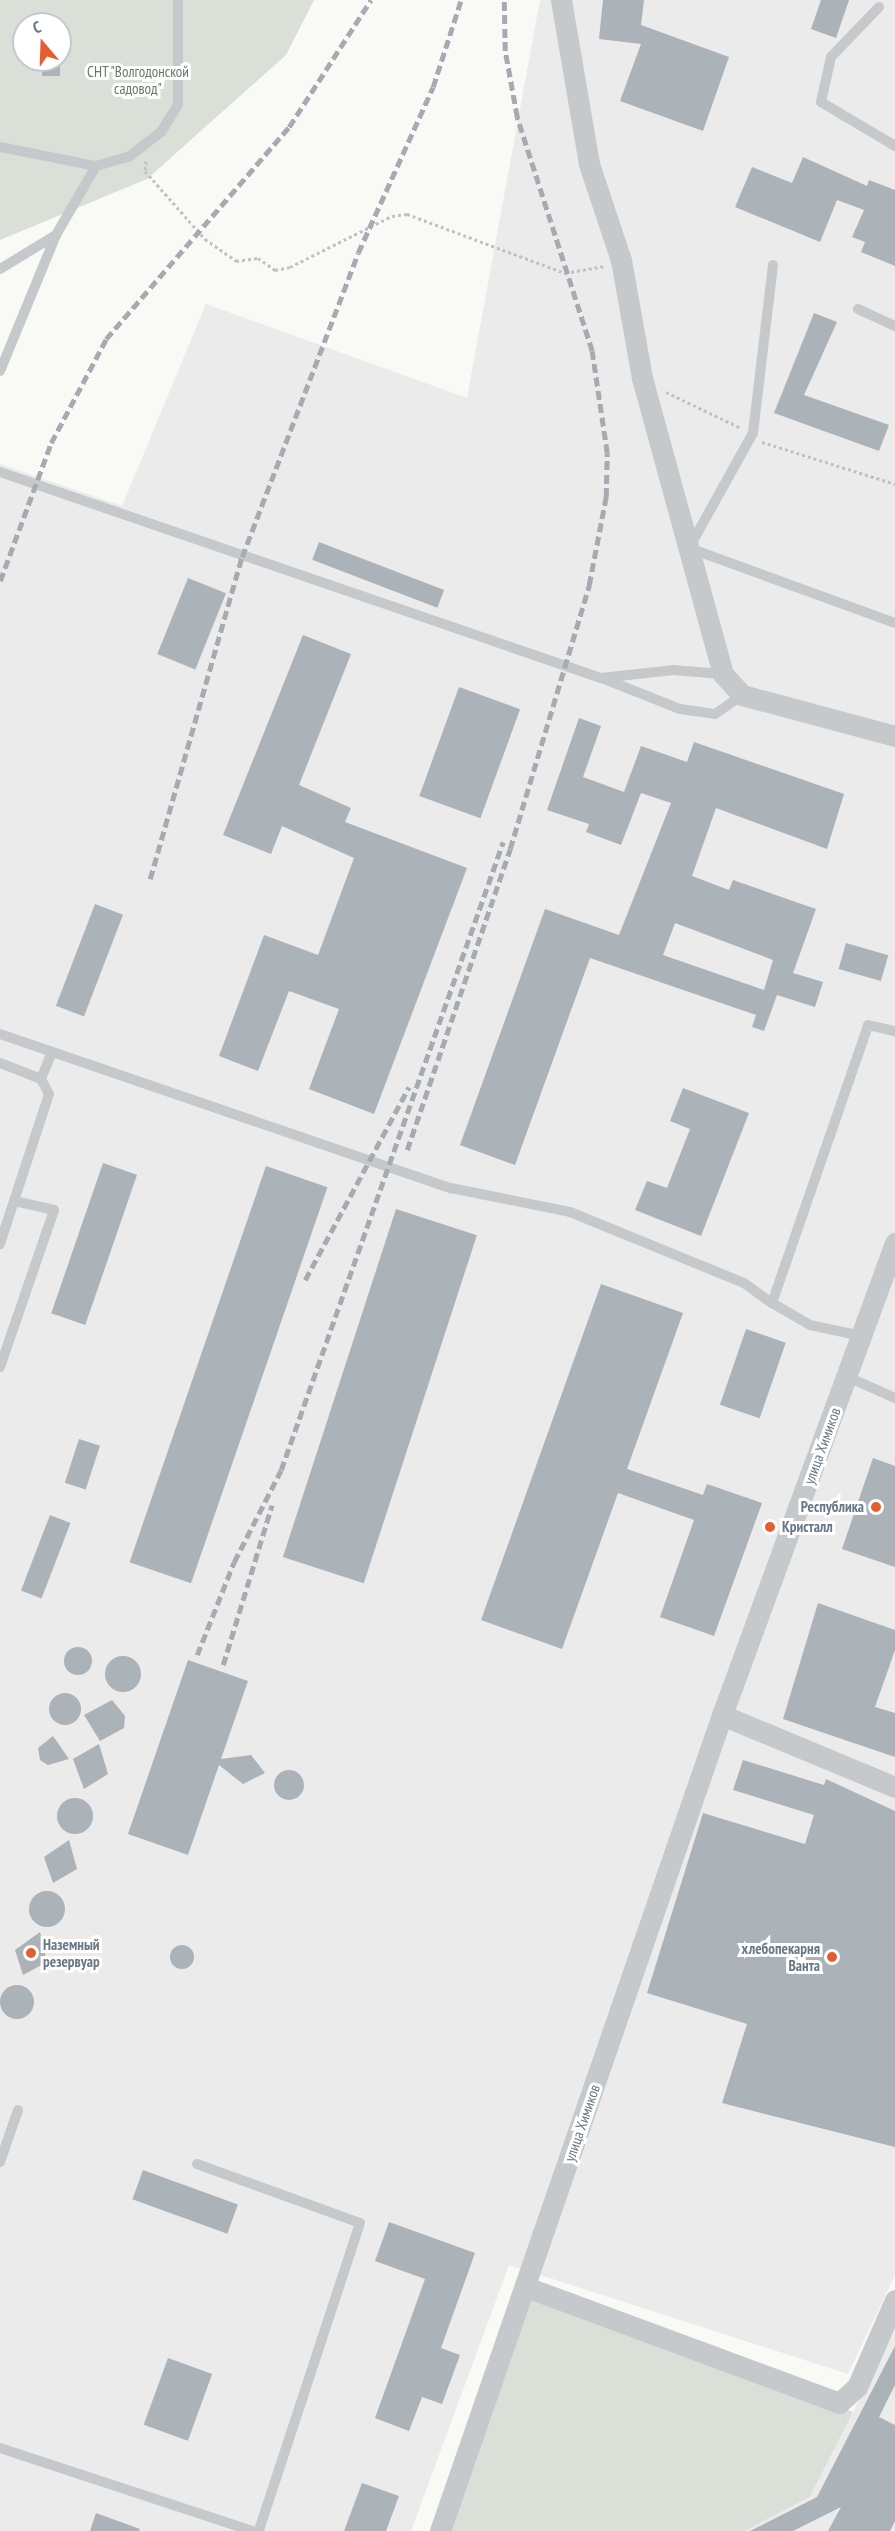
<!DOCTYPE html>
<meta charset="utf-8">
<style>
body{margin:0}
#map{position:relative;width:895px;height:2531px;overflow:hidden;background:#f9f9f6;font-family:"PT Sans Narrow",sans-serif}
div>[style]{position:absolute}
[style*='--x']{left:calc(var(--x)*1px);top:calc(var(--y)*1px);width:calc(var(--w)*1px);rotate:calc(var(--a)*1deg)}
.built>*{inset:0;background:#eaebea}
.green>*{inset:0;background:#dae0d7}
.building>*{inset:0;background:#abb3b9;transform-origin:0 0}
.round{border-radius:50%}
.path>*{height:3px;margin-top:-1.5px;transform-origin:0;background:repeating-linear-gradient(90deg,#bfc1c3 0 3px,transparent 0 6px)}
.lane>*{height:10px;margin:-5px;padding:0 5px;transform-origin:5px;border-radius:5px;background:#c5c9cc}
.street>*{height:21px;margin:-10.5px;padding:0 10.5px;transform-origin:10.5px;border-radius:10.5px;background:#c5c9cc}
.rail>*{height:4.5px;margin-top:-2.25px;transform-origin:0;background:repeating-linear-gradient(90deg,#a5abb1 0 9px,transparent 0 13.5px)}
.dots>*{width:16px;height:16px;translate:-50% -50%;box-sizing:border-box;border:3px solid #fff;border-radius:50%}
span{translate:-50% -50%;white-space:nowrap;text-align:center;line-height:1.15;-webkit-text-stroke:6px #fff;paint-order:stroke}
.park-label{font-size:15px;color:#667963}
.street-label{font-size:15px;color:#687887}
.poi-label{font-size:15px;color:#687887;font-weight:700}
.right{translate:-100% -50%;text-align:right}
.left{translate:0 -50%;text-align:left}
.north{position:absolute;left:12px;top:12px;width:60px;height:60px;box-sizing:border-box;background:#fff;border:2px solid #c3c9cf;border-radius:50%;rotate:341deg;font-size:16px;font-weight:700;line-height:24px;text-align:center;color:#687887}
.north::after{content:'';display:block;margin:auto;width:21px;height:27px;background:#e35f2d;clip-path:polygon(50% 0,100% 100%,50% 72%,0 100%)}
</style>
<div id="map">
<div class="built">
<div style="clip-path:polygon(540px 0,895px 0,895px 2275px,848px 2374px,509px 2265px,411px 2531px,0 2531px,0 464px,122px 506px,206px 304px,467px 398px)"></div>
<div style="clip-path:polygon(895px 2330px,895px 2531px,745px 2531px,810px 2497px)"></div>
</div>
<div class="green">
<div style="clip-path:polygon(evenodd,0 0,314px 0,286px 55px,147px 179px,0 240px,0 0,24px 24px,60px 24px,60px 60px,24px 60px,24px 24px)"></div>
<div style="clip-path:polygon(526px 2287px,853px 2412px,810px 2497px,745px 2531px,440px 2531px)"></div>
</div>
<div class="building">
<div style="clip-path:polygon(603px 0,644px 0,641px 25px,729px 57px,703px 131px,620px 101px,641px 44px,599px 39px)"></div>
<div style="clip-path:polygon(821px 0,849px 0,836px 38px,811px 29px)"></div>
<div style="left:42px;top:60px;width:18px;height:16px"></div>
<div style="clip-path:polygon(803px 157px,867px 186px,869px 180px,895px 190px,895px 266px,861px 252px,865px 242px,852px 237px,864px 210px,837px 200px,820px 242px,735px 207px,752px 167px,792px 183px)"></div>
<div style="clip-path:polygon(814px 313px,837px 322px,804px 395px,889px 425px,879px 451px,774px 413px)"></div>
<div style="left:319px;top:542px;width:134px;height:19px;rotate:21deg"></div>
<div style="left:188px;top:578px;width:41px;height:82px;rotate:22deg"></div>
<div style="clip-path:polygon(303px 635px,351px 654px,299px 785px,351px 808px,345px 822px,467px 868px,374px 1114px,309px 1089px,339px 1009px,289px 991px,258px 1071px,219px 1056px,264px 935px,318px 955px,354px 858px,282px 826px,271px 854px,223px 835px)"></div>
<div style="left:459px;top:687px;width:65px;height:116px;rotate:20deg"></div>
<div style="clip-path:polygon(evenodd,579px 718px,601px 726px,583px 777px,624px 792px,641px 746px,687px 762px,694px 742px,844px 794px,827px 849px,716px 808px,692px 876px,729px 890px,733px 880px,816px 909px,793px 973px,823px 982px,815px 1007px,777px 995px,764px 1031px,752px 1027px,756px 1015px,590px 958px,515px 1165px,460px 1145px,545px 909px,619px 935px,671px 803px,641px 793px,621px 845px,586px 832px,589px 824px,547px 810px,579px 718px,675px 923px,773px 960px,764px 990px,663px 955px,675px 923px)"></div>
<div style="left:95px;top:904px;width:30px;height:109px;rotate:21deg"></div>
<div style="left:846px;top:943px;width:44px;height:27px;rotate:16deg"></div>
<div style="clip-path:polygon(683px 1088px,749px 1113px,701px 1236px,635px 1210px,647px 1181px,667px 1188px,690px 1129px,670px 1121px)"></div>
<div style="left:103px;top:1163px;width:36px;height:159px;rotate:19deg"></div>
<div style="left:266px;top:1166px;width:65px;height:419px;rotate:19deg"></div>
<div style="left:396px;top:1209px;width:85px;height:366px;rotate:18deg"></div>
<div style="clip-path:polygon(601px 1284px,683px 1313px,627px 1469px,703px 1495px,707px 1484px,762px 1503px,714px 1636px,660px 1617px,694px 1520px,618px 1493px,562px 1649px,481px 1620px)"></div>
<div style="left:746px;top:1329px;width:42px;height:80px;rotate:19deg"></div>
<div style="left:79px;top:1439px;width:22px;height:46px;rotate:18deg"></div>
<div style="clip-path:polygon(873px 1458px,895px 1466px,895px 1567px,842px 1549px)"></div>
<div style="left:50px;top:1515px;width:22px;height:81px;rotate:21deg"></div>
<div style="clip-path:polygon(818px 1603px,895px 1630px,895px 1650px,875px 1707px,895px 1713px,895px 1757px,783px 1719px)"></div>
<div class="round" style="left:64px;top:1647px;width:28px;height:28px"></div>
<div class="round" style="left:105px;top:1656px;width:36px;height:36px"></div>
<div style="clip-path:polygon(188px 1660px,248px 1681px,221px 1759px,251px 1755px,265px 1773px,243px 1784px,219px 1765px,188px 1855px,128px 1834px)"></div>
<div class="round" style="left:49px;top:1693px;width:32px;height:32px"></div>
<div style="clip-path:polygon(112px 1700px,125px 1716px,124px 1728px,100px 1741px,84px 1715px)"></div>
<div style="clip-path:polygon(53px 1736px,69px 1759px,48px 1765px,40px 1760px,38px 1748px)"></div>
<div style="clip-path:polygon(99px 1744px,108px 1774px,84px 1789px,73px 1759px)"></div>
<div style="clip-path:polygon(743px 1760px,824px 1785px,826px 1779px,895px 1811px,895px 2147px,722px 2103px,747px 2024px,647px 1993px,703px 1813px,805px 1844px,814px 1815px,733px 1790px)"></div>
<div class="round" style="left:274px;top:1770px;width:30px;height:30px"></div>
<div class="round" style="left:57px;top:1798px;width:36px;height:36px"></div>
<div style="clip-path:polygon(69px 1840px,77px 1869px,53px 1883px,44px 1857px)"></div>
<div class="round" style="left:29px;top:1891px;width:36px;height:36px"></div>
<div style="clip-path:polygon(40px 1932px,47px 1962px,23px 1975px,15px 1950px)"></div>
<div class="round" style="left:170px;top:1945px;width:24px;height:24px"></div>
<div class="round" style="left:0;top:1985px;width:34px;height:34px"></div>
<div style="left:143px;top:2170px;width:101px;height:31px;rotate:20deg"></div>
<div style="clip-path:polygon(389px 2222px,475px 2253px,441px 2348px,460px 2355px,442px 2404px,422px 2397px,409px 2431px,375px 2418px,425px 2279px,375px 2261px)"></div>
<div style="clip-path:polygon(895px 2346px,895px 2385px,879px 2417px,895px 2425px,895px 2521px,890px 2531px,828px 2531px,841px 2507px,793px 2531px,750px 2531px,817px 2497px)"></div>
<div style="left:168px;top:2358px;width:47px;height:71px;rotate:20deg"></div>
<div style="clip-path:polygon(362px 2483px,399px 2496px,386px 2531px,344px 2531px)"></div>
<div style="clip-path:polygon(96px 2513px,140px 2529px,139px 2531px,90px 2531px)"></div>
</div>
<div class="path">
<div style="--x:146;--y:161;--w:10;--a:96"></div>
<div style="--x:145;--y:171;--w:91;--a:48.6"></div>
<div style="--x:205;--y:239;--w:38;--a:35"></div>
<div style="--x:236;--y:261;--w:22;--a:-8"></div>
<div style="--x:258;--y:258;--w:21;--a:35"></div>
<div style="--x:275;--y:270;--w:15;--a:-11"></div>
<div style="--x:290;--y:267;--w:114;--a:-26.6"></div>
<div style="--x:392;--y:216;--w:15;--a:-8"></div>
<div style="--x:407;--y:214;--w:169;--a:20.5"></div>
<div style="--x:565;--y:273;--w:39;--a:-10"></div>
<div style="--x:666;--y:392;--w:83;--a:25.6"></div>
<div style="--x:762;--y:442;--w:139;--a:17.5"></div>
</div>
<div class="lane">
<div style="--x:879;--y:7;--w:69;--a:133.8"></div>
<div style="--x:831;--y:57;--w:46;--a:102.5"></div>
<div style="--x:821;--y:102;--w:86;--a:30.7"></div>
<div style="--x:0;--y:147;--w:98;--a:11.2"></div>
<div style="--x:773;--y:265;--w:169;--a:96.8"></div>
<div style="--x:753;--y:433;--w:132;--a:119.1"></div>
<div style="--x:689;--y:548;--w:219;--a:20"></div>
<div style="--x:0;--y:269;--w:66;--a:-31.3"></div>
<div style="--x:56;--y:235;--w:80;--a:-59.9"></div>
<div style="--x:96;--y:166;--w:35;--a:-16"></div>
<div style="--x:130;--y:156;--w:39;--a:-38"></div>
<div style="--x:161;--y:132;--w:32;--a:-58"></div>
<div style="--x:178;--y:105;--w:105;--a:-90"></div>
<div style="--x:858;--y:309;--w:41;--a:24.7"></div>
<div style="--x:0;--y:371;--w:147;--a:-67.6"></div>
<div style="--x:0;--y:472;--w:635;--a:18.92"></div>
<div style="--x:601;--y:678;--w:72;--a:-6.3"></div>
<div style="--x:673;--y:670;--w:50;--a:4.6"></div>
<div style="--x:602;--y:678;--w:84;--a:21.7"></div>
<div style="--x:680;--y:709;--w:35;--a:8"></div>
<div style="--x:715;--y:714;--w:33;--a:-35"></div>
<div style="--x:0;--y:1034;--w:477;--a:18.9"></div>
<div style="--x:451;--y:1188;--w:121;--a:11.4"></div>
<div style="--x:570;--y:1212;--w:188;--a:22.2"></div>
<div style="--x:744;--y:1283;--w:34;--a:36"></div>
<div style="--x:0;--y:1063;--w:44;--a:21.3"></div>
<div style="--x:41;--y:1079;--w:17;--a:62"></div>
<div style="--x:49;--y:1094;--w:158;--a:108.1"></div>
<div style="--x:41;--y:1079;--w:29;--a:-68"></div>
<div style="--x:862;--y:1336;--w:53;--a:-168.1"></div>
<div style="--x:810;--y:1325;--w:44;--a:-149.9"></div>
<div style="--x:772;--y:1303;--w:294;--a:-70.9"></div>
<div style="--x:868;--y:1025;--w:28;--a:13"></div>
<div style="--x:0;--y:1367;--w:166;--a:-71"></div>
<div style="--x:54;--y:1210;--w:41;--a:-167.3"></div>
<div style="--x:848;--y:1377;--w:51;--a:24.1"></div>
<div style="--x:0;--y:2162;--w:55;--a:-70.9"></div>
<div style="--x:197;--y:2164;--w:173;--a:19.9"></div>
<div style="--x:360;--y:2223;--w:324;--a:108.2"></div>
<div style="--x:0;--y:2448;--w:265;--a:18.2"></div>
</div>
<div class="street">
<div style="--x:561;--y:0;--w:166;--a:80.3"></div>
<div style="--x:589;--y:164;--w:101;--a:71.6"></div>
<div style="--x:621;--y:260;--w:120;--a:79.9"></div>
<div style="--x:642;--y:378;--w:307;--a:74.7"></div>
<div style="--x:723;--y:674;--w:28;--a:48"></div>
<div style="--x:742;--y:695;--w:158;--a:15"></div>
<div style="--x:722;--y:1715;--w:503;--a:-69.87"></div>
<div style="--x:526;--y:2287;--w:334;--a:20.3"></div>
<div style="--x:839;--y:2403;--w:24;--a:-42"></div>
<div style="--x:857;--y:2387;--w:95;--a:-66.4"></div>
<div style="--x:440;--y:2531;--w:863;--a:-70.94"></div>
<div style="--x:722;--y:1715;--w:187;--a:22.6"></div>
</div>
<div class="rail">
<div style="--x:0;--y:581;--w:147;--a:-69.7"></div>
<div style="--x:51;--y:443;--w:118;--a:-62.1"></div>
<div style="--x:106;--y:339;--w:280;--a:-49.2"></div>
<div style="--x:289;--y:127;--w:151;--a:-57.2"></div>
<div style="--x:150;--y:879;--w:335;--a:-74.1"></div>
<div style="--x:242;--y:557;--w:325;--a:-69.1"></div>
<div style="--x:358;--y:253;--w:182;--a:-65.7"></div>
<div style="--x:433;--y:87;--w:91;--a:-72.2"></div>
<div style="--x:407;--y:1150;--w:318;--a:-71.1"></div>
<div style="--x:510;--y:849;--w:276;--a:-73.3"></div>
<div style="--x:589;--y:585;--w:90;--a:-79.1"></div>
<div style="--x:606;--y:497;--w:44;--a:-88.7"></div>
<div style="--x:607;--y:453;--w:103;--a:-98.4"></div>
<div style="--x:592;--y:351;--w:246;--a:-107.8"></div>
<div style="--x:517;--y:117;--w:67;--a:-100.3"></div>
<div style="--x:505;--y:51;--w:51;--a:-91.1"></div>
<div style="--x:305;--y:1280;--w:219;--a:-61.7"></div>
<div style="--x:197;--y:1655;--w:100;--a:-68.3"></div>
<div style="--x:234;--y:1562;--w:103;--a:-62.9"></div>
<div style="--x:281;--y:1470;--w:666;--a:-70.53"></div>
<div style="--x:223;--y:1665;--w:167;--a:-73"></div>
</div>
<div class="dots">
<div style="left:876px;top:1507px;background:#e35f2d"></div>
<div style="left:770px;top:1527px;background:#e35f2d"></div>
<div style="left:31px;top:1953px;background:#e35f2d"></div>
<div style="left:832px;top:1957px;background:#e35f2d"></div>
</div>
<div class="park-label">
<span style="left:138px;top:80px">СНТ "Волгодонской<br>садовод"</span>
</div>
<div class="street-label">
<span style="left:822px;top:1446px;rotate:-70deg">улица Химиков</span>
<span style="left:582px;top:2123px;rotate:-71deg">улица Химиков</span>
</div>
<div class="poi-label">
<span class="right" style="left:864px;top:1507px">Республика</span>
<span class="left" style="left:782px;top:1527px">Кристалл</span>
<span class="left" style="left:43px;top:1953px">Наземный<br>резервуар</span>
<span class="right" style="left:820px;top:1957px">хлебопекарня<br>Ванта</span>
</div>
<div class="north">С</div>
</div>
